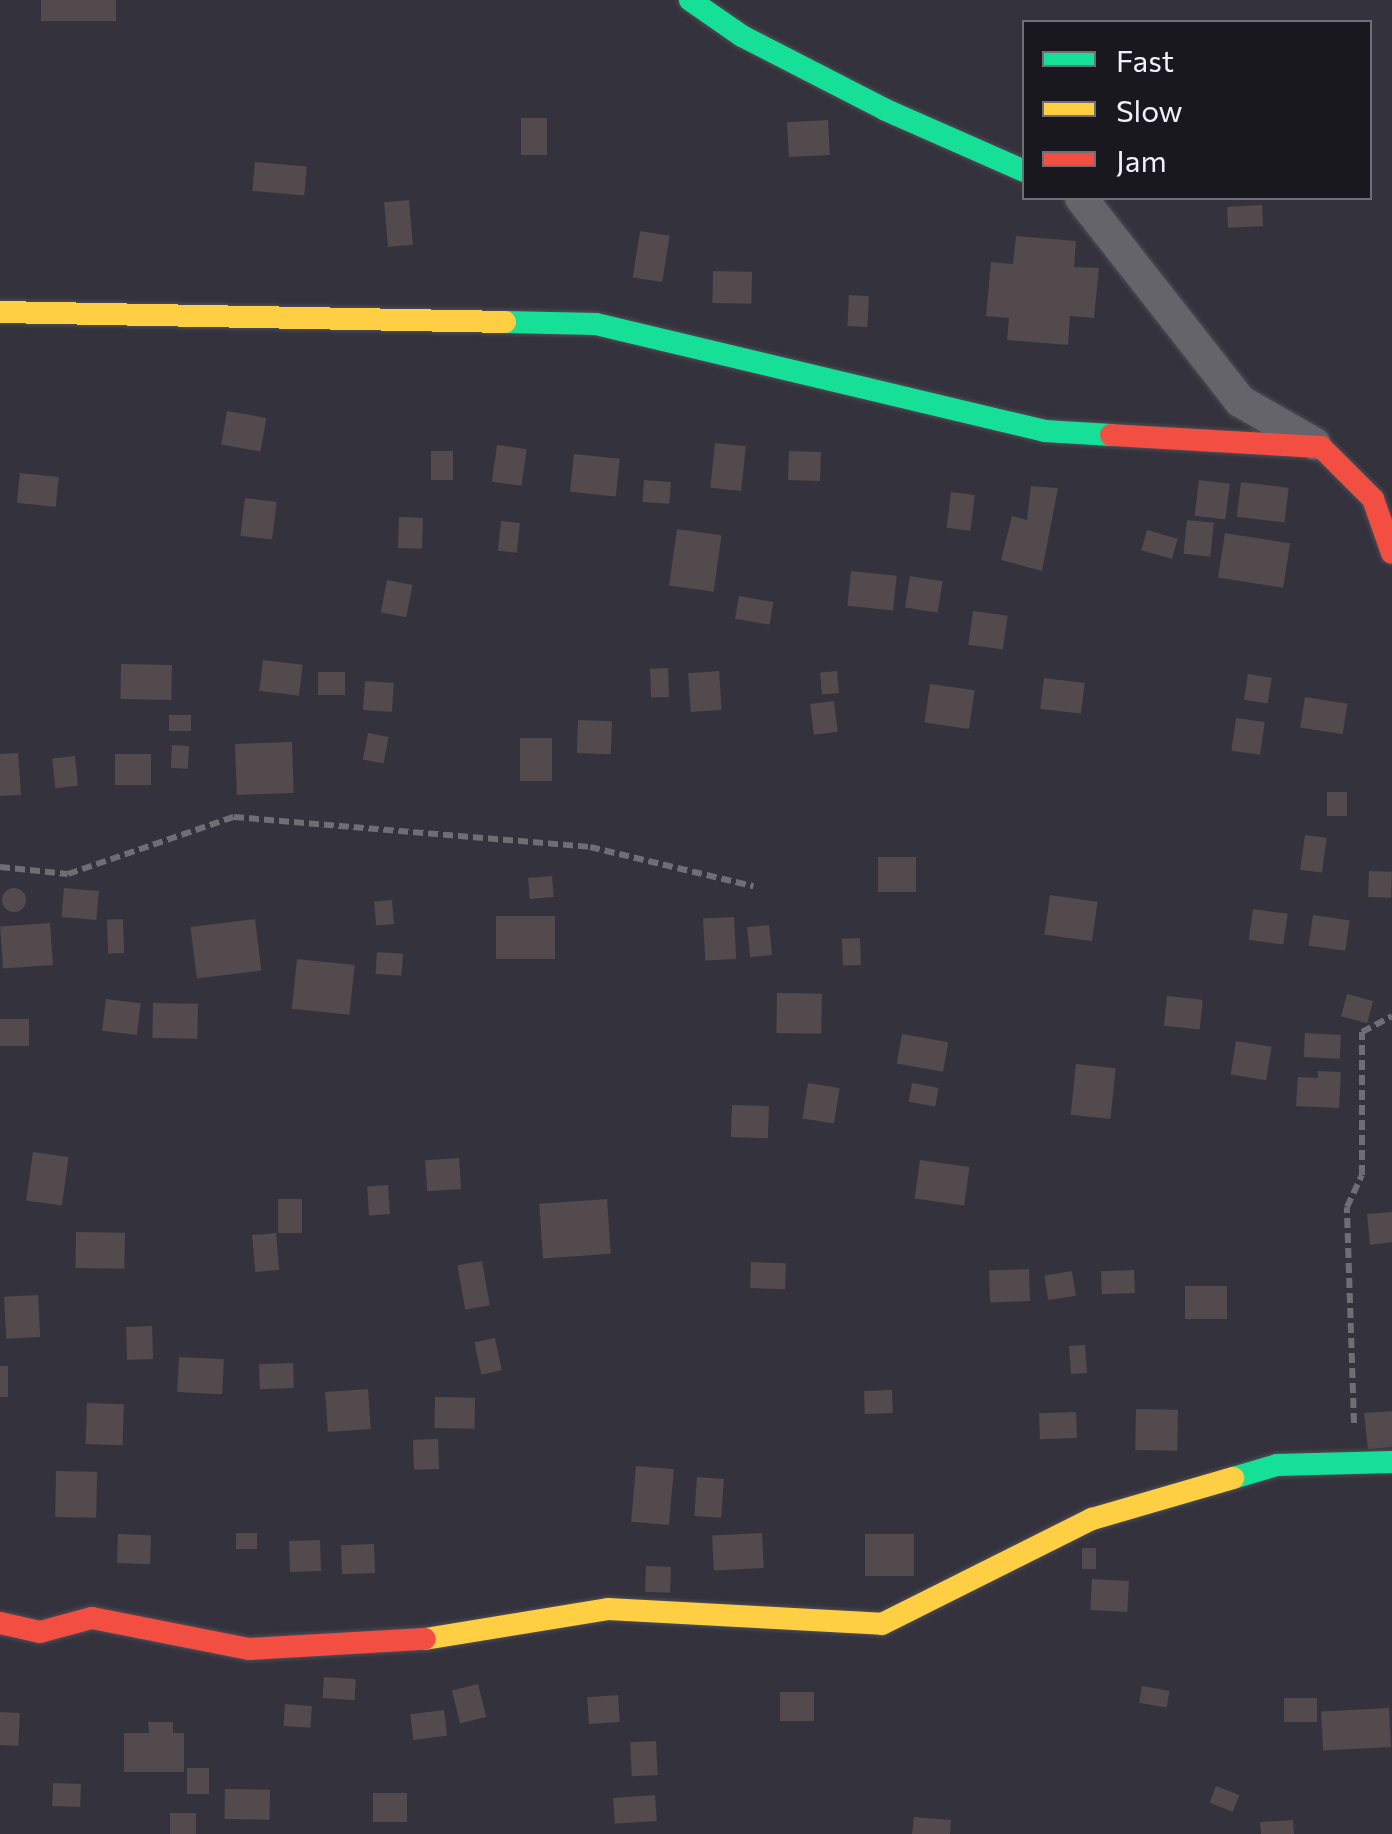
<!DOCTYPE html>
<style>
body{margin:0}
#map{position:relative;width:1392px;height:1834px;overflow:hidden;background:#34323c;font-family:Commissioner,sans-serif}
div>[style]{position:absolute}
[style*='--x']{left:calc(var(--x)*1px);top:calc(var(--y)*1px);width:calc(var(--w)*1px);rotate:calc(var(--a)*1deg)}
.building>*{inset:0;background:#524a4c;transform-origin:0 0}
.round{border-radius:50%}
.path>*{height:6px;margin-top:-3px;transform-origin:0;background:repeating-linear-gradient(90deg,#6f6e74 0 10px,transparent 0 15px)}
.roads{filter:drop-shadow(0 0 2px #4f4e56) drop-shadow(0 0 2px #4f4e56)}
.street>*{height:32px;margin:-16px;padding:0 16px;transform-origin:16px;border-radius:16px;background:#65646b}
.fast>*{height:22px;margin:-11px;padding:0 11px;transform-origin:11px;border-radius:11px;background:#16e098}
.slow>*{height:22px;margin:-11px;padding:0 11px;transform-origin:11px;border-radius:11px;background:#ffcf43}
.jam>*{height:22px;margin:-11px;padding:0 11px;transform-origin:11px;border-radius:11px;background:#f24e42}
span{translate:-50% -50%;white-space:nowrap;text-align:center;line-height:1.15;-webkit-text-stroke:9px #1a181f;paint-order:stroke}
.legend{position:absolute;left:1022px;top:20px;width:350px;height:180px;box-sizing:border-box;background:#1a181f;border:2px solid #706e77;margin:0;padding:12px 18px;list-style:none;font-size:30px;color:#f1f0fa}
.legend li{display:flex;align-items:center;gap:20px;height:50px}
.legend b{width:50px;border:2px solid #706e77}
</style>
<div id="map">
<div class="building">
<div style="left:41px;top:0;width:75px;height:21px"></div>
<div style="left:521px;top:118px;width:26px;height:37px"></div>
<div style="left:828px;top:120px;width:35px;height:41px;rotate:87deg"></div>
<div style="left:255px;top:162px;width:52px;height:29px;rotate:5deg"></div>
<div style="left:409px;top:200px;width:45px;height:25px;rotate:85deg"></div>
<div style="left:1262px;top:205px;width:21px;height:35px;rotate:87deg"></div>
<div style="left:640px;top:231px;width:30px;height:47px;rotate:9deg"></div>
<div style="clip-path:polygon(1016px 236px,1076px 241px,1074px 267px,1099px 268px,1094px 318px,1070px 316px,1068px 345px,1007px 340px,1009px 318px,986px 316px,991px 262px,1013px 264px)"></div>
<div style="left:713px;top:271px;width:39px;height:32px;rotate:1deg"></div>
<div style="left:849px;top:295px;width:20px;height:31px;rotate:3deg"></div>
<div style="left:227px;top:411px;width:40px;height:34px;rotate:10deg"></div>
<div style="left:715px;top:443px;width:31px;height:45px;rotate:6deg"></div>
<div style="left:497px;top:445px;width:30px;height:37px;rotate:8deg"></div>
<div style="left:431px;top:451px;width:22px;height:29px"></div>
<div style="left:789px;top:451px;width:32px;height:29px;rotate:2deg"></div>
<div style="left:574px;top:454px;width:46px;height:38px;rotate:6deg"></div>
<div style="left:20px;top:473px;width:39px;height:30px;rotate:6deg"></div>
<div style="left:644px;top:480px;width:27px;height:22px;rotate:4deg"></div>
<div style="left:1199px;top:480px;width:31px;height:36px;rotate:7deg"></div>
<div style="left:1241px;top:482px;width:48px;height:35px;rotate:7deg"></div>
<div style="clip-path:polygon(1031px 486px,1058px 488px,1042px 571px,1001px 560px,1012px 516px,1027px 520px)"></div>
<div style="left:951px;top:492px;width:24px;height:36px;rotate:7deg"></div>
<div style="left:245px;top:498px;width:32px;height:38px;rotate:7deg"></div>
<div style="left:399px;top:517px;width:24px;height:31px;rotate:2deg"></div>
<div style="left:1187px;top:520px;width:27px;height:34px;rotate:6deg"></div>
<div style="left:501px;top:521px;width:19px;height:30px;rotate:6deg"></div>
<div style="left:677px;top:529px;width:45px;height:57px;rotate:8deg"></div>
<div style="left:1147px;top:530px;width:32px;height:21px;rotate:16deg"></div>
<div style="left:1225px;top:533px;width:66px;height:45px;rotate:9deg"></div>
<div style="left:851px;top:571px;width:46px;height:35px;rotate:6deg"></div>
<div style="left:910px;top:576px;width:33px;height:32px;rotate:9deg"></div>
<div style="left:387px;top:580px;width:26px;height:33px;rotate:11deg"></div>
<div style="left:739px;top:596px;width:35px;height:23px;rotate:10deg"></div>
<div style="left:973px;top:611px;width:35px;height:34px;rotate:8deg"></div>
<div style="left:263px;top:660px;width:40px;height:31px;rotate:7deg"></div>
<div style="left:121px;top:664px;width:51px;height:35px;rotate:1deg"></div>
<div style="left:668px;top:668px;width:29px;height:18px;rotate:88deg"></div>
<div style="left:719px;top:671px;width:39px;height:31px;rotate:86deg"></div>
<div style="left:837px;top:671px;width:22px;height:17px;rotate:85deg"></div>
<div style="left:318px;top:672px;width:27px;height:23px"></div>
<div style="left:1248px;top:674px;width:24px;height:26px;rotate:9deg"></div>
<div style="left:1044px;top:678px;width:41px;height:31px;rotate:7deg"></div>
<div style="left:365px;top:681px;width:29px;height:29px;rotate:4deg"></div>
<div style="left:930px;top:684px;width:45px;height:39px;rotate:8deg"></div>
<div style="left:1305px;top:697px;width:43px;height:31px;rotate:9deg"></div>
<div style="left:834px;top:701px;width:31px;height:24px;rotate:83deg"></div>
<div style="left:169px;top:715px;width:22px;height:16px"></div>
<div style="left:1236px;top:718px;width:29px;height:33px;rotate:8deg"></div>
<div style="left:578px;top:720px;width:34px;height:33px;rotate:2deg"></div>
<div style="left:368px;top:733px;width:21px;height:27px;rotate:11deg"></div>
<div style="left:520px;top:738px;width:32px;height:43px"></div>
<div style="left:292px;top:742px;width:51px;height:57px;rotate:88deg"></div>
<div style="left:172px;top:745px;width:17px;height:23px;rotate:3deg"></div>
<div style="clip-path:polygon(18px 753px,21px 795px,0 796px,0 754px)"></div>
<div style="left:115px;top:754px;width:36px;height:31px"></div>
<div style="left:75px;top:756px;width:30px;height:23px;rotate:84deg"></div>
<div style="left:1327px;top:792px;width:20px;height:24px"></div>
<div style="left:1305px;top:835px;width:22px;height:35px;rotate:8deg"></div>
<div style="left:878px;top:857px;width:38px;height:35px"></div>
<div style="left:1369px;top:871px;width:23px;height:26px;rotate:2deg"></div>
<div style="left:552px;top:876px;width:21px;height:24px;rotate:85deg"></div>
<div class="round" style="left:2px;top:888px;width:24px;height:24px"></div>
<div style="left:64px;top:888px;width:35px;height:29px;rotate:5deg"></div>
<div style="left:1050px;top:895px;width:48px;height:40px;rotate:8deg"></div>
<div style="left:392px;top:900px;width:24px;height:18px;rotate:85deg"></div>
<div style="left:1253px;top:909px;width:35px;height:31px;rotate:8deg"></div>
<div style="left:1313px;top:915px;width:37px;height:31px;rotate:8deg"></div>
<div style="left:496px;top:916px;width:59px;height:43px"></div>
<div style="left:734px;top:917px;width:42px;height:31px;rotate:87deg"></div>
<div style="left:123px;top:919px;width:34px;height:16px;rotate:88deg"></div>
<div style="left:255px;top:919px;width:52px;height:65px;rotate:83deg"></div>
<div style="left:50px;top:923px;width:42px;height:50px;rotate:86deg"></div>
<div style="left:769px;top:925px;width:30px;height:22px;rotate:84deg"></div>
<div style="left:860px;top:938px;width:27px;height:18px;rotate:88deg"></div>
<div style="left:377px;top:952px;width:26px;height:22px;rotate:4deg"></div>
<div style="left:297px;top:959px;width:58px;height:50px;rotate:6deg"></div>
<div style="left:777px;top:993px;width:45px;height:40px;rotate:1deg"></div>
<div style="left:1347px;top:994px;width:27px;height:23px;rotate:15deg"></div>
<div style="left:1167px;top:996px;width:36px;height:30px;rotate:6deg"></div>
<div style="left:106px;top:999px;width:35px;height:32px;rotate:7deg"></div>
<div style="left:153px;top:1003px;width:45px;height:35px;rotate:1deg"></div>
<div style="left:0;top:1019px;width:29px;height:27px"></div>
<div style="left:1305px;top:1033px;width:36px;height:24px;rotate:3deg"></div>
<div style="left:902px;top:1034px;width:47px;height:30px;rotate:10deg"></div>
<div style="left:1236px;top:1041px;width:36px;height:34px;rotate:9deg"></div>
<div style="left:1076px;top:1064px;width:40px;height:51px;rotate:6deg"></div>
<div style="clip-path:polygon(1318px 1071px,1341px 1072px,1339px 1108px,1296px 1106px,1298px 1077px,1318px 1078px)"></div>
<div style="left:808px;top:1083px;width:32px;height:36px;rotate:9deg"></div>
<div style="left:912px;top:1083px;width:27px;height:19px;rotate:10deg"></div>
<div style="left:732px;top:1105px;width:37px;height:32px;rotate:2deg"></div>
<div style="left:33px;top:1152px;width:36px;height:49px;rotate:8deg"></div>
<div style="left:459px;top:1158px;width:31px;height:34px;rotate:86deg"></div>
<div style="left:920px;top:1160px;width:50px;height:39px;rotate:8deg"></div>
<div style="left:388px;top:1185px;width:29px;height:21px;rotate:86deg"></div>
<div style="left:278px;top:1199px;width:24px;height:34px"></div>
<div style="left:607px;top:1199px;width:55px;height:68px;rotate:86deg"></div>
<div style="clip-path:polygon(1392px 1212px,1392px 1242px,1370px 1245px,1367px 1214px)"></div>
<div style="left:76px;top:1232px;width:49px;height:36px;rotate:1deg"></div>
<div style="left:276px;top:1233px;width:37px;height:24px;rotate:85deg"></div>
<div style="left:482px;top:1261px;width:45px;height:25px;rotate:80deg"></div>
<div style="left:751px;top:1262px;width:35px;height:26px;rotate:2deg"></div>
<div style="left:1029px;top:1269px;width:32px;height:40px;rotate:88deg"></div>
<div style="left:1134px;top:1270px;width:23px;height:33px;rotate:88deg"></div>
<div style="left:1072px;top:1271px;width:25px;height:28px;rotate:81deg"></div>
<div style="left:1227px;top:1286px;width:33px;height:42px;rotate:90deg"></div>
<div style="left:38px;top:1295px;width:42px;height:34px;rotate:87deg"></div>
<div style="left:152px;top:1326px;width:33px;height:26px;rotate:88deg"></div>
<div style="left:495px;top:1338px;width:33px;height:21px;rotate:78deg"></div>
<div style="left:1085px;top:1345px;width:28px;height:16px;rotate:86deg"></div>
<div style="left:179px;top:1357px;width:45px;height:35px;rotate:3deg"></div>
<div style="left:293px;top:1363px;width:25px;height:34px;rotate:88deg"></div>
<div style="left:0;top:1366px;width:8px;height:31px"></div>
<div style="left:368px;top:1389px;width:40px;height:43px;rotate:86deg"></div>
<div style="left:892px;top:1390px;width:23px;height:28px;rotate:88deg"></div>
<div style="left:435px;top:1397px;width:40px;height:31px;rotate:1deg"></div>
<div style="left:87px;top:1403px;width:37px;height:41px;rotate:2deg"></div>
<div style="left:1136px;top:1409px;width:42px;height:41px;rotate:1deg"></div>
<div style="clip-path:polygon(1392px 1411px,1392px 1447px,1368px 1449px,1364px 1413px)"></div>
<div style="left:1076px;top:1412px;width:26px;height:37px;rotate:88deg"></div>
<div style="left:438px;top:1439px;width:30px;height:25px;rotate:88deg"></div>
<div style="left:636px;top:1466px;width:38px;height:56px;rotate:5deg"></div>
<div style="left:56px;top:1471px;width:41px;height:46px;rotate:1deg"></div>
<div style="left:697px;top:1477px;width:27px;height:39px;rotate:4deg"></div>
<div style="left:257px;top:1533px;width:16px;height:21px;rotate:90deg"></div>
<div style="left:762px;top:1533px;width:35px;height:50px;rotate:87deg"></div>
<div style="left:118px;top:1534px;width:33px;height:29px;rotate:2deg"></div>
<div style="left:865px;top:1534px;width:49px;height:42px"></div>
<div style="left:320px;top:1540px;width:31px;height:31px;rotate:88deg"></div>
<div style="left:374px;top:1544px;width:29px;height:33px;rotate:88deg"></div>
<div style="left:1082px;top:1548px;width:14px;height:21px"></div>
<div style="left:646px;top:1566px;width:25px;height:26px;rotate:2deg"></div>
<div style="left:1092px;top:1579px;width:37px;height:31px;rotate:3deg"></div>
<div style="left:324px;top:1677px;width:32px;height:21px;rotate:4deg"></div>
<div style="left:478px;top:1684px;width:34px;height:27px;rotate:76deg"></div>
<div style="left:1142px;top:1686px;width:28px;height:17px;rotate:10deg"></div>
<div style="left:814px;top:1692px;width:29px;height:34px;rotate:90deg"></div>
<div style="left:618px;top:1695px;width:27px;height:31px;rotate:86deg"></div>
<div style="left:1284px;top:1698px;width:33px;height:24px"></div>
<div style="left:285px;top:1704px;width:27px;height:22px;rotate:4deg"></div>
<div style="left:1389px;top:1708px;width:39px;height:68px;rotate:87deg"></div>
<div style="left:444px;top:1710px;width:26px;height:34px;rotate:83deg"></div>
<div style="left:0;top:1712px;width:20px;height:33px;rotate:3deg"></div>
<div style="clip-path:polygon(148px 1722px,173px 1722px,173px 1733px,184px 1733px,184px 1772px,124px 1772px,124px 1733px,149px 1733px)"></div>
<div style="left:656px;top:1741px;width:34px;height:26px;rotate:87deg"></div>
<div style="left:187px;top:1768px;width:22px;height:26px"></div>
<div style="left:53px;top:1783px;width:28px;height:23px;rotate:2deg"></div>
<div style="left:1216px;top:1786px;width:25px;height:18px;rotate:21deg"></div>
<div style="left:225px;top:1789px;width:45px;height:30px;rotate:1deg"></div>
<div style="left:373px;top:1793px;width:34px;height:29px"></div>
<div style="left:655px;top:1795px;width:26px;height:42px;rotate:86deg"></div>
<div style="left:170px;top:1813px;width:26px;height:21px"></div>
<div style="clip-path:polygon(914px 1817px,951px 1820px,950px 1834px,912px 1834px)"></div>
<div style="clip-path:polygon(1293px 1820px,1294px 1834px,1261px 1834px,1260px 1822px)"></div>
</div>
<div class="path">
<div style="--x:0;--y:867;--w:68;--a:5.9"></div>
<div style="--x:68;--y:874;--w:176;--a:-19"></div>
<div style="--x:234;--y:817;--w:357;--a:4.8"></div>
<div style="--x:590;--y:847;--w:168;--a:13.5"></div>
<div style="--x:1354;--y:1423;--w:216;--a:-91.9"></div>
<div style="--x:1347;--y:1207;--w:35;--a:-65"></div>
<div style="--x:1362;--y:1175;--w:143;--a:-90"></div>
<div style="--x:1362;--y:1032;--w:34;--a:-28"></div>
</div>
<div class="roads">
<div class="street">
<div style="--x:1081;--y:198;--w:258;--a:51.9"></div>
<div style="--x:1240;--y:401;--w:86;--a:29.8"></div>
</div>
<div class="fast">
<div style="--x:690;--y:0;--w:63;--a:34.7"></div>
<div style="--x:742;--y:36;--w:162;--a:27.2"></div>
<div style="--x:886;--y:110;--w:151;--a:23.8"></div>
<div style="--x:505;--y:322;--w:91;--a:1.3"></div>
<div style="--x:596;--y:324;--w:462;--a:13.4"></div>
<div style="--x:1045;--y:431;--w:66;--a:3.5"></div>
<div style="--x:1233;--y:1478;--w:46;--a:-16.5"></div>
<div style="--x:1277;--y:1465;--w:115;--a:-1.5"></div>
</div>
<div class="slow">
<div style="--x:0;--y:312;--w:505;--a:1.13"></div>
<div style="--x:425;--y:1639;--w:185;--a:-9.3"></div>
<div style="--x:608;--y:1609;--w:274;--a:3.1"></div>
<div style="--x:882;--y:1624;--w:235;--a:-26.6"></div>
<div style="--x:1092;--y:1519;--w:147;--a:-16.2"></div>
</div>
<div class="jam">
<div style="--x:1111;--y:435;--w:210;--a:3.3"></div>
<div style="--x:1321;--y:447;--w:74;--a:45"></div>
<div style="--x:1373;--y:499;--w:57;--a:70.6"></div>
<div style="--x:0;--y:1623;--w:41;--a:12.7"></div>
<div style="--x:40;--y:1632;--w:54;--a:-15.1"></div>
<div style="--x:92;--y:1618;--w:160;--a:11.2"></div>
<div style="--x:249;--y:1649;--w:176;--a:-3.3"></div>
</div>
</div>
<ul class="legend">
<li><b style="height:12px;background:#16e098"></b>Fast</li>
<li><b style="height:12px;background:#ffcf43"></b>Slow</li>
<li><b style="height:12px;background:#f24e42"></b>Jam</li>
</ul>
</div>
